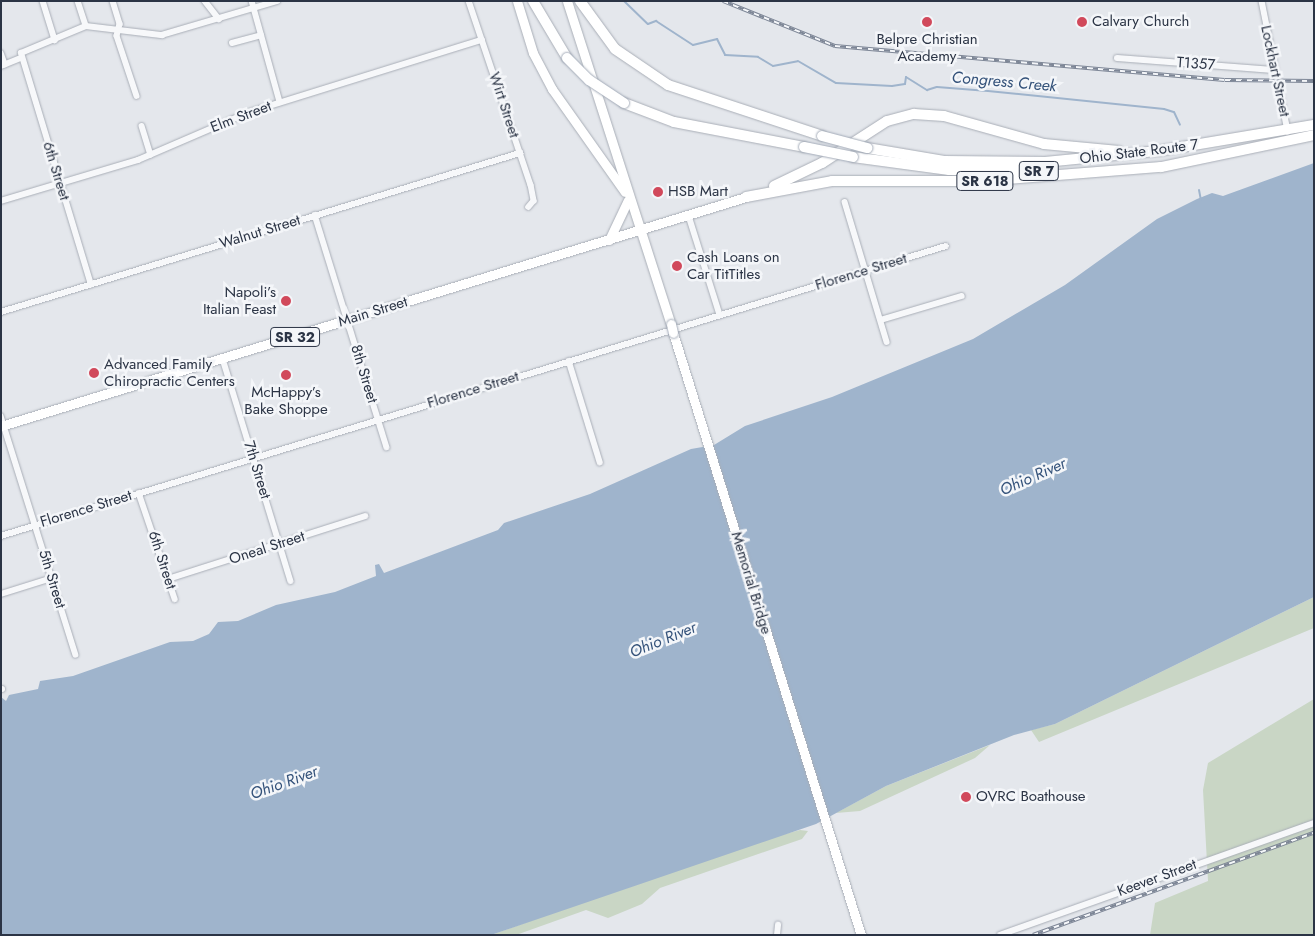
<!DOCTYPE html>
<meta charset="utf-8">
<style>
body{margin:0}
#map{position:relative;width:1315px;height:936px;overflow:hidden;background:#e4e7ec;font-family:Jost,sans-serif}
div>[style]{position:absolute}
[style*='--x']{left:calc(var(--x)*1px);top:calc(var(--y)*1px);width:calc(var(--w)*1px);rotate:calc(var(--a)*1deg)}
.green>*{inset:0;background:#c9d6c5}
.water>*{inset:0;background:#9fb4cc}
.stream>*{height:2px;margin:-1px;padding:0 1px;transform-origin:1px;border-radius:1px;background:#9fb4cc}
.roads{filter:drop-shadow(0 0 1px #a9aeb7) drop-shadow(0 0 1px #a9aeb7)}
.minor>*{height:5.5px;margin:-2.75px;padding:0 2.75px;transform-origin:2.75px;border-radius:2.75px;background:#f7f8fa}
.primary>*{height:9px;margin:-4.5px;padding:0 4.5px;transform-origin:4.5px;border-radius:4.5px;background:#fff}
.trunk>*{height:10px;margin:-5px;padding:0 5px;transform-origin:5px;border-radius:5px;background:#fff}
.rail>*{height:4px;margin-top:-2px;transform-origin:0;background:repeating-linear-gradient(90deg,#f4f6f9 0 5.5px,#7d8696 0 11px);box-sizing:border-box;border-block:1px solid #7d8696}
.bridges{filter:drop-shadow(0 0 1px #a3abb8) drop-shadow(0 0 1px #a3abb8)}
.primary-bridge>*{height:9px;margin:-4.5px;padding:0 4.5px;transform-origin:4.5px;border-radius:4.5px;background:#fff}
.trunk-bridge>*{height:10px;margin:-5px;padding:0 5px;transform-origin:5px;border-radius:5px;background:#fff}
.dots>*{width:14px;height:14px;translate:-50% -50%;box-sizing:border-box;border:2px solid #f4f6f9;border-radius:50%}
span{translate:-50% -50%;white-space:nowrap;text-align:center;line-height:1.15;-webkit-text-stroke:5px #f4f6f9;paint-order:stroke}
.shield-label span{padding:1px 4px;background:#f4f6f9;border:1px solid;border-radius:4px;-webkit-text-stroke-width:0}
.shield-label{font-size:14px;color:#2b3445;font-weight:700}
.poi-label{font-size:15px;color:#2b3445}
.left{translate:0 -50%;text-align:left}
.right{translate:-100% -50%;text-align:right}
.street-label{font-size:15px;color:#2b3445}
.water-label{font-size:16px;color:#34527a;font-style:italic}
.frame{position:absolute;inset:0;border:2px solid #2b3445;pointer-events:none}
</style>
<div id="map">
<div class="green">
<div style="clip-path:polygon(1314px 597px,1314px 628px,1039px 742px,1031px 730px,1055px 724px)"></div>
<div style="clip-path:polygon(1314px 699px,1314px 935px,1150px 935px,1155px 903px,1208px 881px,1203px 790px,1208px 763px)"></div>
<div style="clip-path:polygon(990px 745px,975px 758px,860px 811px,836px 813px,886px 786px)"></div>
<div style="clip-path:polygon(800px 830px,808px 831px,802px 839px,660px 888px,642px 904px,608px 918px,586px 910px,516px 935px,491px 935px,737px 847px)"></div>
</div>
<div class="water">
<div style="clip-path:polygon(1314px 163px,1314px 597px,1055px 724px,1014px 735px,886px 786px,816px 824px,491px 935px,1px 935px,1px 697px,6px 701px,9px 695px,38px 689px,40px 681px,73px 676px,170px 642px,193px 641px,209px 634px,218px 622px,238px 621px,276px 605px,335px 592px,376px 576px,375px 565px,379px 564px,384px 573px,498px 530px,504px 523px,590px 494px,691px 449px,714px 445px,745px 426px,832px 397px,973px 339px,1065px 285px,1157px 219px,1197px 199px,1212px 193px,1223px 196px)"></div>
</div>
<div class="stream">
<div style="--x:624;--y:1;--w:33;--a:44"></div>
<div style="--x:648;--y:24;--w:9;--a:-21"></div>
<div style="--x:656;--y:21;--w:44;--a:33"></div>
<div style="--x:693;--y:45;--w:25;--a:-14"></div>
<div style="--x:717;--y:39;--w:18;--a:63"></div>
<div style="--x:725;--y:55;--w:33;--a:3"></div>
<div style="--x:758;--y:57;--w:17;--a:31"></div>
<div style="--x:773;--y:66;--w:25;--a:-11"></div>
<div style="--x:798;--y:61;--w:44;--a:30.1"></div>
<div style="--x:836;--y:83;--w:56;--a:3.1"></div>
<div style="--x:892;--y:86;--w:13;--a:-9"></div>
<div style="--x:905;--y:84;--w:7;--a:-82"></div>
<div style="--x:906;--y:77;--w:25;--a:32"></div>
<div style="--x:927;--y:90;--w:10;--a:-17"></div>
<div style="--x:937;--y:87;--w:51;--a:4.5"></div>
<div style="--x:988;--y:91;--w:177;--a:5.8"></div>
<div style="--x:1164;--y:109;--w:10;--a:17"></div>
<div style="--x:1174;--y:112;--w:14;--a:65"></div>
<div style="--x:1199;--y:190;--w:10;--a:79"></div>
</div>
<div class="roads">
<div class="minor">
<div style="--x:43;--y:1;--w:41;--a:72.9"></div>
<div style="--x:78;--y:1;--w:26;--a:72"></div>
<div style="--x:113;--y:1;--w:24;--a:73"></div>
<div style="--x:120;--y:24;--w:12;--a:104"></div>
<div style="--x:117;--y:36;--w:63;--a:71.6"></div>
<div style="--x:205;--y:1;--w:23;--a:52"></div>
<div style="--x:252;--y:1;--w:105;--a:74.5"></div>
<div style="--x:469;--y:1;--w:194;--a:71.4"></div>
<div style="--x:531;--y:185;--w:16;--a:79"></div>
<div style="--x:534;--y:201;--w:8;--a:130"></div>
<div style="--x:1262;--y:1;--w:133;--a:78.7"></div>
<div style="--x:232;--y:43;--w:30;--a:-15"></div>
<div style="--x:1;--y:53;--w:12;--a:70"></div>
<div style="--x:1117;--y:58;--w:157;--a:4.4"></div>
<div style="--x:1;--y:66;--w:22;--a:-22"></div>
<div style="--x:142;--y:126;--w:30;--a:73"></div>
<div style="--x:1;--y:201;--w:143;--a:-16.7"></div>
<div style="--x:138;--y:160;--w:119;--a:-23.3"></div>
<div style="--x:247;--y:113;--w:246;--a:-17.3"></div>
<div style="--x:845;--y:202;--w:146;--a:73.3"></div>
<div style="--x:315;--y:215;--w:243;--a:72.8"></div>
<div style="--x:689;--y:216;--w:104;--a:72.6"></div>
<div style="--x:91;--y:285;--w:242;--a:-106.8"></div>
<div style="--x:21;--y:53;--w:70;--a:-22.6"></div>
<div style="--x:86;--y:26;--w:77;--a:6.8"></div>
<div style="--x:162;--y:35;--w:120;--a:-16.5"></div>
<div style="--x:1;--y:312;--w:543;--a:-17.03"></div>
<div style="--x:881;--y:320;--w:84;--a:-16.5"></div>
<div style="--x:223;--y:359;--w:232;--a:73"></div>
<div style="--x:569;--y:361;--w:106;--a:72.9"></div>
<div style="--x:1;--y:416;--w:250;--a:72.6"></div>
<div style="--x:139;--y:493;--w:112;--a:71.2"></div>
<div style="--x:1;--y:536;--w:988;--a:-17.06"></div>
<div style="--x:168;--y:579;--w:207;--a:-17.7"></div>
<div style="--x:1;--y:594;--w:53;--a:-17.4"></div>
<div style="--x:1;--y:689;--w:1;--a:0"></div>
<div style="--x:777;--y:935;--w:10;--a:-84"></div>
<div style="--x:1000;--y:935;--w:333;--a:-19.6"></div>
</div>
<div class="primary">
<div style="--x:517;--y:1;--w:54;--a:72.9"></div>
<div style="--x:533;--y:53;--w:41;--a:62.2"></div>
<div style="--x:552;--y:89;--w:126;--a:54.7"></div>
<div style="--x:567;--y:1;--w:339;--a:72.2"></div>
<div style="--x:609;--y:240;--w:44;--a:-64.6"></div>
<div style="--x:673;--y:333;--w:631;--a:72.66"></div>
<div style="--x:1;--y:426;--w:779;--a:-17.09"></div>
</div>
<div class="trunk">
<div style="--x:533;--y:1;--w:66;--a:59.2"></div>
<div style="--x:580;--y:1;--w:59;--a:53.9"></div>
<div style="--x:615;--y:49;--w:64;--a:34.2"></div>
<div style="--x:668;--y:85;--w:162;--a:18.3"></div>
<div style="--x:624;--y:103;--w:53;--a:20.8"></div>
<div style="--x:674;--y:122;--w:132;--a:10.9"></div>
<div style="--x:867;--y:148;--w:78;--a:9.6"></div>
<div style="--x:944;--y:161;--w:101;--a:0.6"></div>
<div style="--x:1045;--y:162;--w:114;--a:-5.6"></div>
<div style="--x:1158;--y:151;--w:158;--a:-9.5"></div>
<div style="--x:853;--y:157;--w:97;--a:7.7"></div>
<div style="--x:949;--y:170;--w:98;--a:0.6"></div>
<div style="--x:774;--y:186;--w:53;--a:-25.6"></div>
<div style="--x:822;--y:163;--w:77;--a:-32.9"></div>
<div style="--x:887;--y:121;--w:28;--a:-15"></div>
<div style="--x:914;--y:114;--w:30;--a:4"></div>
<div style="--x:944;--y:116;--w:104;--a:15.6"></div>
<div style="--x:1044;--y:144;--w:75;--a:5.3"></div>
<div style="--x:746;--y:197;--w:87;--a:-10.5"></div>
<div style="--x:832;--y:181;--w:150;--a:0"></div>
<div style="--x:982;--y:181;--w:180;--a:-4.5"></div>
<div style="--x:1161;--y:167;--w:156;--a:-11.8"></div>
</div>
</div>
<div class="rail">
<div style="--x:723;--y:1;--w:121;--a:21.9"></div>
<div style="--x:835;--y:46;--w:391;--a:5"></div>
<div style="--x:1225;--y:80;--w:89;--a:0.6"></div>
<div style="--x:1033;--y:935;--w:299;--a:-20"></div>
</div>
<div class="bridges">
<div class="primary-bridge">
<div style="--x:671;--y:324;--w:9;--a:77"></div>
</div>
<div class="trunk-bridge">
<div style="--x:567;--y:58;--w:31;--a:45"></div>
<div style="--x:589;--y:80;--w:42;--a:33.3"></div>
<div style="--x:822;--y:136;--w:47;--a:14.9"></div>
<div style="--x:804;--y:147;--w:50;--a:11.5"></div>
</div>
</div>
<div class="dots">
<div style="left:927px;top:22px;background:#d1495b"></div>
<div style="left:1082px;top:22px;background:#d1495b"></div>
<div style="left:658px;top:192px;background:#d1495b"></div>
<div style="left:677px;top:266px;background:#d1495b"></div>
<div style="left:286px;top:301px;background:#d1495b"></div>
<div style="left:94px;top:373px;background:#d1495b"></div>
<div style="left:286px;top:375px;background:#d1495b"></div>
<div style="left:966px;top:797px;background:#d1495b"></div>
</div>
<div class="shield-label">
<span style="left:1039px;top:171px">SR 7</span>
<span style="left:985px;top:181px">SR 618</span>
<span style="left:295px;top:337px">SR 32</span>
</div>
<div class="poi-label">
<span class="left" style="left:1092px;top:22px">Calvary Church</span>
<span style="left:927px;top:48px">Belpre Christian<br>Academy</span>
<span class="left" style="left:668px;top:192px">HSB Mart</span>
<span class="left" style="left:687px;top:266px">Cash Loans on<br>Car TitTitles</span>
<span class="right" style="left:276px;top:301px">Napoli’s<br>Italian Feast</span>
<span class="left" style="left:104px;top:373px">Advanced Family<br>Chiropractic Centers</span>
<span style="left:286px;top:401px">McHappy’s<br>Bake Shoppe</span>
<span class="left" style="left:976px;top:797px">OVRC Boathouse</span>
</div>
<div class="street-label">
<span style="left:1196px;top:64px;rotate:4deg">T1357</span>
<span style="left:1275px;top:71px;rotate:78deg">Lockhart Street</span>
<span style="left:504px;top:105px;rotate:72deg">Wirt Street</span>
<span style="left:241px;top:117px;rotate:-21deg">Elm Street</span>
<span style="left:1139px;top:152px;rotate:-7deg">Ohio State Route 7</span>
<span style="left:56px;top:171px;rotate:73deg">6th Street</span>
<span style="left:260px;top:232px;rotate:-17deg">Walnut Street</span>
<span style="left:861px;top:272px;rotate:-17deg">Florence Street</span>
<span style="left:373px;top:312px;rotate:-17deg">Main Street</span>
<span style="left:364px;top:374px;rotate:73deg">8th Street</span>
<span style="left:473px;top:390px;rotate:-17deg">Florence Street</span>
<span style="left:257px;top:470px;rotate:73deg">7th Street</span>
<span style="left:86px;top:509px;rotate:-17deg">Florence Street</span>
<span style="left:267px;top:548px;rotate:-18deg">Oneal Street</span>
<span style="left:162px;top:560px;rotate:72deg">6th Street</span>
<span style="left:52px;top:579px;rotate:73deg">5th Street</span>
<span style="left:751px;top:583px;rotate:73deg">Memorial Bridge</span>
<span style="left:1157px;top:878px;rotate:-20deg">Keever Street</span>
</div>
<div class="water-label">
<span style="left:1004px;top:82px;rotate:5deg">Congress Creek</span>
<span style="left:1033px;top:477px;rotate:-24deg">Ohio River</span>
<span style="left:663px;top:640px;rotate:-22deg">Ohio River</span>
<span style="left:284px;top:783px;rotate:-20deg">Ohio River</span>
</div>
<div class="frame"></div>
</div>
